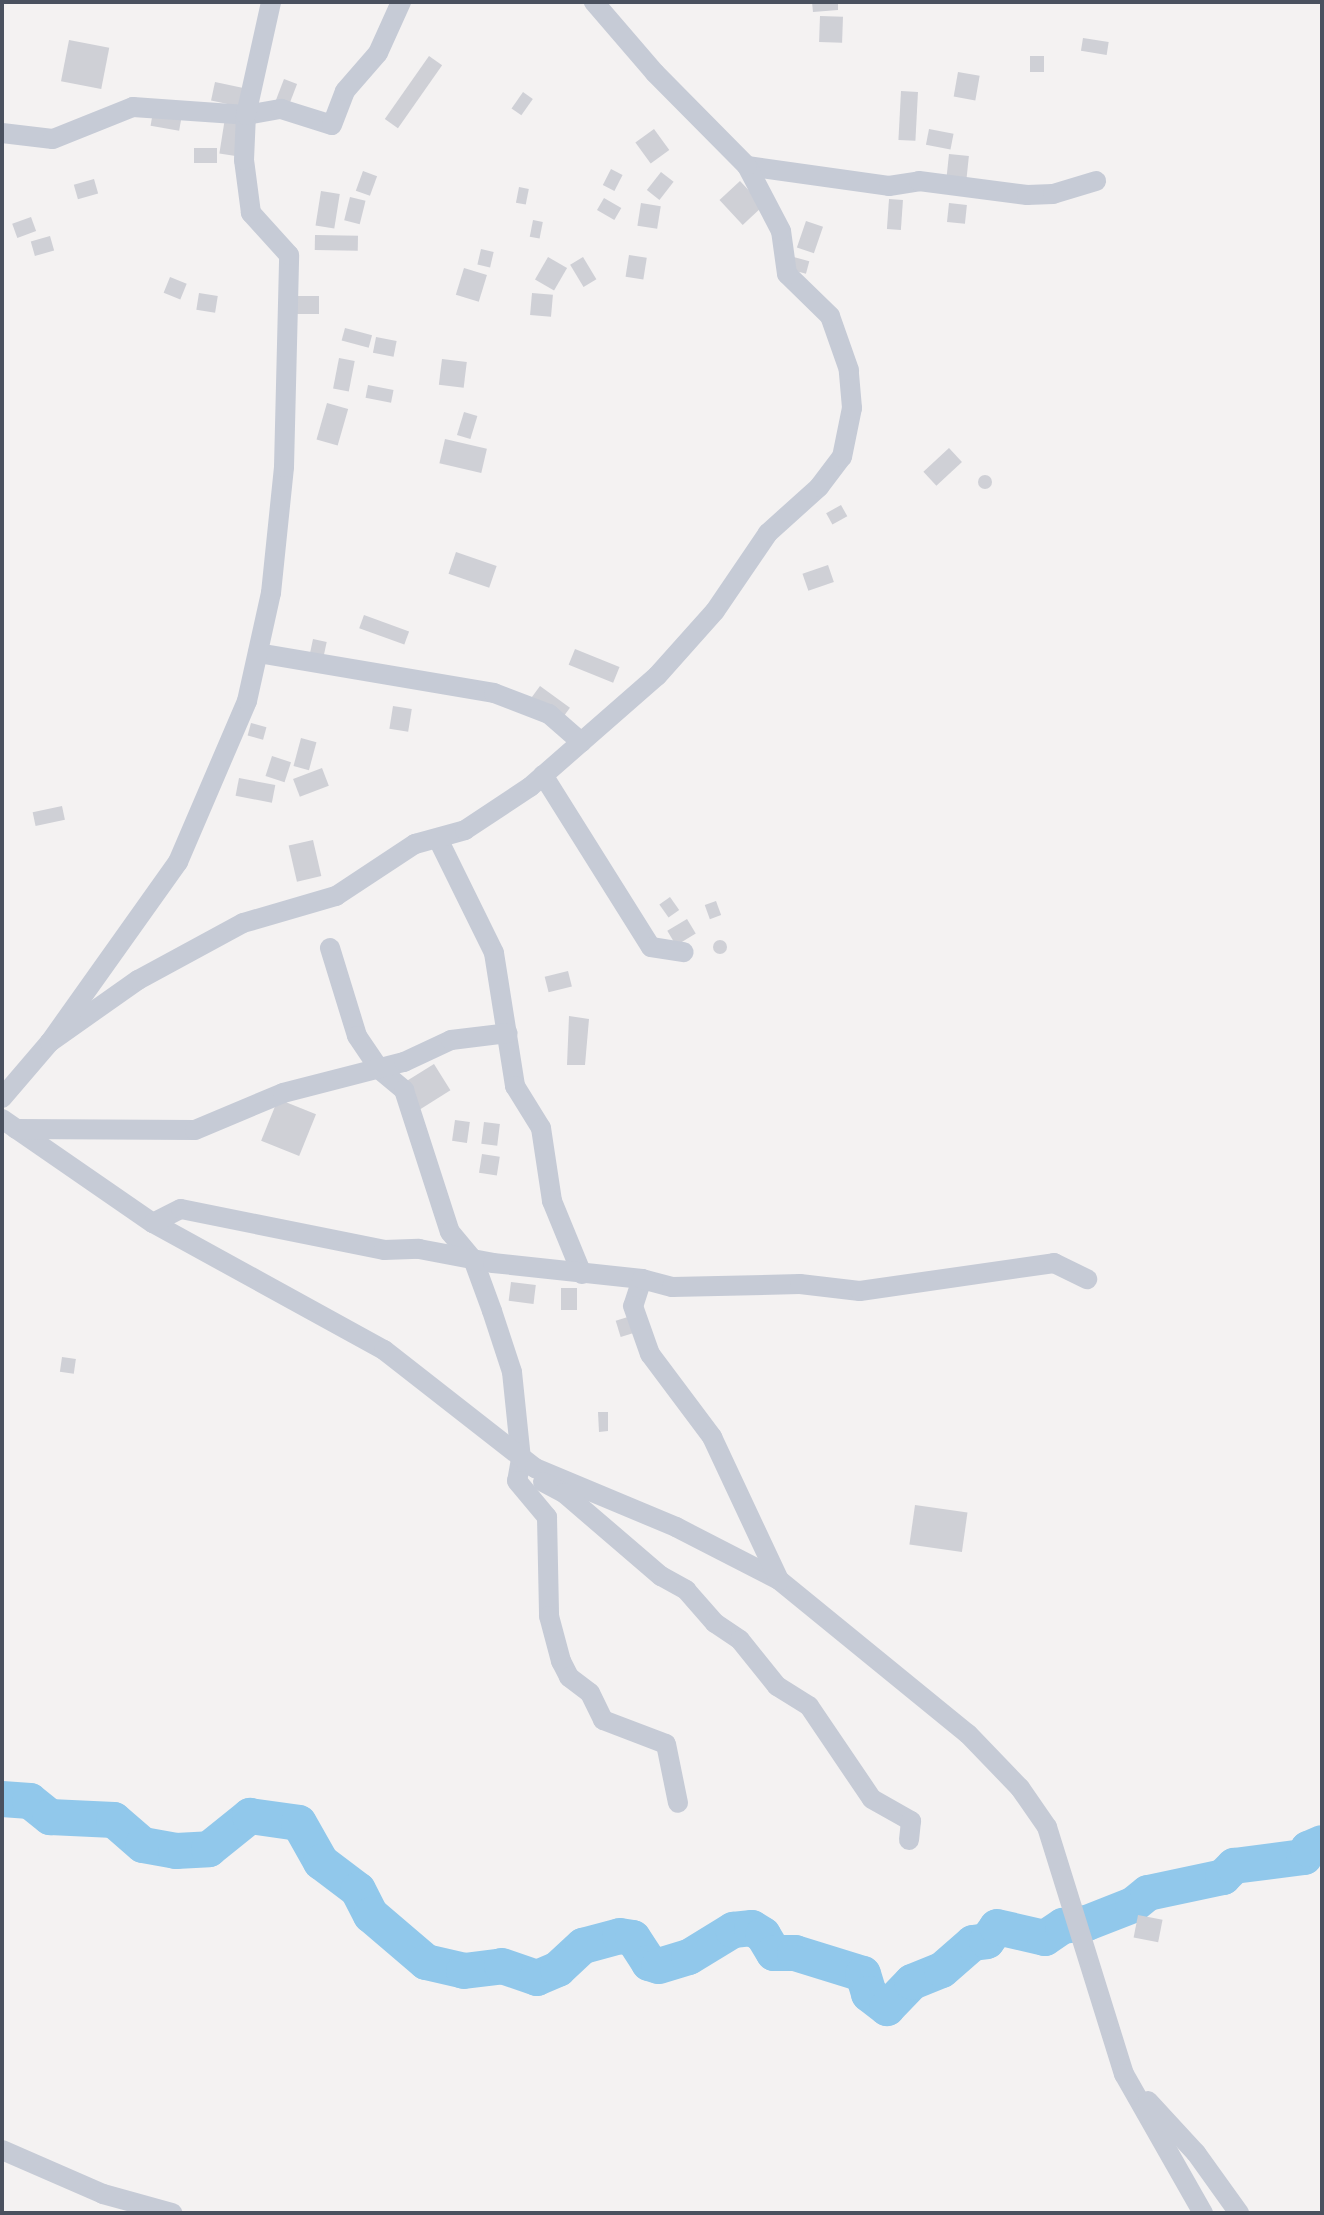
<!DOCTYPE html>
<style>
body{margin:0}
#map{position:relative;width:1324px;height:2215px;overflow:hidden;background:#f4f2f2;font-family:Rubik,sans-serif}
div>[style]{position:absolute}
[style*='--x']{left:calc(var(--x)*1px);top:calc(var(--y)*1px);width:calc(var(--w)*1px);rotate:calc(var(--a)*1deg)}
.river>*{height:36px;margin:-18px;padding:0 18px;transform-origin:18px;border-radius:18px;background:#91c8eb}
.building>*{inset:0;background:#cfd0d6;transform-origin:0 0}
.round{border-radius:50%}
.street>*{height:20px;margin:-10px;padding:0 10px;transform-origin:10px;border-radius:10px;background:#c6cbd6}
span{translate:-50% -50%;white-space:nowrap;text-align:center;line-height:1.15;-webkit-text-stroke:6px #fff;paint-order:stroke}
.frame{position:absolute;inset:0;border:4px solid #4a515f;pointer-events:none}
</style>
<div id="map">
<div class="river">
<div style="--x:2;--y:1799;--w:28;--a:4"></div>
<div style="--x:30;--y:1801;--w:26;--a:39"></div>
<div style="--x:50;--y:1817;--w:64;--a:2.7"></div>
<div style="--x:114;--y:1820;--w:38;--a:41"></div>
<div style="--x:143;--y:1845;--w:34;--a:10"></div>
<div style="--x:176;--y:1851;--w:33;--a:-3"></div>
<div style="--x:209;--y:1849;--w:53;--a:-38.8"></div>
<div style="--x:250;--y:1816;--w:49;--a:8.1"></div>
<div style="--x:299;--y:1823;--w:45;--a:60.6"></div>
<div style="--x:321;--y:1862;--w:46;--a:37.1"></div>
<div style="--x:358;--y:1890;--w:28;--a:63"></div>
<div style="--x:371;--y:1915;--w:72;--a:40.5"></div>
<div style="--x:426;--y:1962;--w:39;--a:13"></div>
<div style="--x:464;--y:1971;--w:38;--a:-7"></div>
<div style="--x:502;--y:1966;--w:37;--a:19"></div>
<div style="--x:537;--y:1978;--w:23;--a:-23"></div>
<div style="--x:558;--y:1969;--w:34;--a:-43"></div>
<div style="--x:583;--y:1946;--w:38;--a:-15"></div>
<div style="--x:620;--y:1936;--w:13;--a:9"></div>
<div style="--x:633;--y:1938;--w:30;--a:57"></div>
<div style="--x:649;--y:1963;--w:10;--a:17"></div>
<div style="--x:659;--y:1966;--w:31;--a:-17"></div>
<div style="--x:689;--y:1957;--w:52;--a:-31.5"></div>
<div style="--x:733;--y:1930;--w:19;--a:-6"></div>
<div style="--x:752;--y:1928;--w:13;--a:32"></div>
<div style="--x:763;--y:1935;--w:21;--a:59"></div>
<div style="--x:774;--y:1953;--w:21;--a:0"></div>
<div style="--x:795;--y:1953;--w:71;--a:17.2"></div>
<div style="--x:863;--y:1974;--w:21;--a:73"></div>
<div style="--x:869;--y:1994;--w:23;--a:38"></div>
<div style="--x:887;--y:2008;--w:36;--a:-46"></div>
<div style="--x:912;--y:1982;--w:32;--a:-22"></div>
<div style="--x:942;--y:1970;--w:41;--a:-41.1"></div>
<div style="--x:973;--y:1943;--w:14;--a:-8"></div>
<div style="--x:987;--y:1941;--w:17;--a:-54"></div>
<div style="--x:997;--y:1927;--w:49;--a:12.9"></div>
<div style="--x:1045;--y:1938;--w:22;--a:-34"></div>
<div style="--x:1063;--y:1926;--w:24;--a:-7"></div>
<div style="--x:1087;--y:1923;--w:49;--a:-21.4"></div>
<div style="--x:1133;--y:1905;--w:19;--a:-39"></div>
<div style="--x:1148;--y:1893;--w:77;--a:-12"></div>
<div style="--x:1223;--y:1877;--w:16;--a:-45"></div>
<div style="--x:1234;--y:1866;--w:71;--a:-7.3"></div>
<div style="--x:1304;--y:1857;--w:9;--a:-63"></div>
<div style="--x:1308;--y:1849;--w:15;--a:-23"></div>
</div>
<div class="building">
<div style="clip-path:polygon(812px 2px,838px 2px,838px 10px,813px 12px)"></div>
<div style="left:820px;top:16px;width:23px;height:26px;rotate:2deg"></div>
<div style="left:1083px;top:38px;width:26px;height:13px;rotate:9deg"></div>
<div style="left:69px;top:40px;width:41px;height:42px;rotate:11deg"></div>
<div style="left:429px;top:56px;width:16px;height:77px;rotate:35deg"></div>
<div style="left:1030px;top:56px;width:14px;height:16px"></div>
<div style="left:958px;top:72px;width:22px;height:25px;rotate:10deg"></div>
<div style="left:284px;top:79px;width:14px;height:24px;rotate:21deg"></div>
<div style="left:215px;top:82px;width:29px;height:19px;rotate:12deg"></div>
<div style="left:901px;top:91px;width:17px;height:49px;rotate:3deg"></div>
<div style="left:523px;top:92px;width:12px;height:20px;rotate:35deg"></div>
<div style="left:153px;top:112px;width:29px;height:14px;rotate:10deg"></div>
<div style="left:225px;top:118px;width:18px;height:36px;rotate:9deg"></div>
<div style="left:654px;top:129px;width:26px;height:23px;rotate:54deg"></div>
<div style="left:929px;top:129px;width:25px;height:16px;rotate:11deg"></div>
<div style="left:194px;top:148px;width:23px;height:15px"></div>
<div style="left:949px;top:154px;width:20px;height:26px;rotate:6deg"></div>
<div style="left:611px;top:169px;width:13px;height:18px;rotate:27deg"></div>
<div style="left:363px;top:171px;width:15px;height:21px;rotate:20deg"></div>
<div style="left:661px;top:172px;width:16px;height:23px;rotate:38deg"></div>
<div style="left:94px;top:179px;width:15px;height:21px;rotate:74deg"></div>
<div style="left:740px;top:181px;width:34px;height:28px;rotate:47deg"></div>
<div style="left:519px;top:187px;width:10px;height:16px;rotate:11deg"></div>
<div style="left:321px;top:191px;width:19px;height:35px;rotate:9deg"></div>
<div style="left:350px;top:197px;width:16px;height:24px;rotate:14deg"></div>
<div style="left:604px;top:198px;width:20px;height:14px;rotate:30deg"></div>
<div style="left:889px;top:199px;width:14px;height:30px;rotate:4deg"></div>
<div style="left:641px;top:203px;width:20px;height:23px;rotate:9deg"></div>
<div style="left:949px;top:203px;width:18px;height:19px;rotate:6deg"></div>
<div style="left:31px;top:217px;width:15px;height:20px;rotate:70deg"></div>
<div style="left:533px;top:220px;width:10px;height:17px;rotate:11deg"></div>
<div style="left:806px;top:221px;width:18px;height:28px;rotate:19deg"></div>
<div style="left:315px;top:235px;width:43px;height:15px;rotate:1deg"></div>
<div style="left:50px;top:236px;width:15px;height:20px;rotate:74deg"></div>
<div style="left:481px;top:249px;width:13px;height:16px;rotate:13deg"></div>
<div style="left:629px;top:255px;width:18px;height:22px;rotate:9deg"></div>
<div style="left:790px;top:256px;width:20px;height:13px;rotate:15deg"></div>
<div style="left:548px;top:257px;width:22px;height:26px;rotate:30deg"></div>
<div style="left:583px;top:257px;width:26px;height:15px;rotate:59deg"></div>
<div style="left:464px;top:268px;width:24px;height:28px;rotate:17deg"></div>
<div style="left:170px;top:277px;width:18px;height:17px;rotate:22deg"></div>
<div style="left:199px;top:293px;width:19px;height:17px;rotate:9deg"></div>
<div style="left:532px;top:293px;width:21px;height:22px;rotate:5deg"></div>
<div style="left:293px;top:296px;width:26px;height:18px"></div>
<div style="left:345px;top:328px;width:28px;height:13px;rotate:15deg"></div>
<div style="left:376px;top:337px;width:21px;height:16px;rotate:11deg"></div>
<div style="left:339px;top:358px;width:16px;height:31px;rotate:11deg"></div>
<div style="left:442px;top:359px;width:25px;height:26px;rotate:7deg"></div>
<div style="left:368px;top:385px;width:26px;height:13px;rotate:11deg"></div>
<div style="left:327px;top:403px;width:22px;height:38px;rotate:16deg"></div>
<div style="left:464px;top:412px;width:14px;height:24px;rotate:17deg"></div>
<div style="left:445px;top:439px;width:43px;height:25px;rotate:13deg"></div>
<div style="left:949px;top:448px;width:19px;height:35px;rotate:47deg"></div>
<div class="round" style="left:978px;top:475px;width:14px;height:14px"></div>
<div style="left:841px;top:505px;width:13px;height:17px;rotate:61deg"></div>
<div style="left:456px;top:552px;width:43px;height:23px;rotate:19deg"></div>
<div style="left:828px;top:565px;width:18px;height:27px;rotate:71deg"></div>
<div style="left:364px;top:615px;width:48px;height:14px;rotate:20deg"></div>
<div style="left:313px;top:639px;width:14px;height:16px;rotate:12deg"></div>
<div style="left:575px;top:649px;width:48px;height:17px;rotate:22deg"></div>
<div style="left:540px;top:686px;width:37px;height:14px;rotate:36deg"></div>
<div style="left:393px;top:706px;width:19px;height:23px;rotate:9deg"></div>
<div style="left:251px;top:723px;width:16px;height:13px;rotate:15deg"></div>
<div style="left:301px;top:738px;width:16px;height:29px;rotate:15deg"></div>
<div style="left:272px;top:756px;width:20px;height:21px;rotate:18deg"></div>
<div style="left:322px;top:768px;width:19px;height:31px;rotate:69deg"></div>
<div style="left:239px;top:778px;width:37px;height:18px;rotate:11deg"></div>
<div style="left:62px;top:806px;width:14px;height:30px;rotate:78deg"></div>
<div style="left:313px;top:840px;width:37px;height:25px;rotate:77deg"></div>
<div style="left:670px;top:897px;width:16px;height:13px;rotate:55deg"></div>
<div style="left:716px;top:901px;width:15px;height:12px;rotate:70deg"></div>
<div style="left:687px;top:919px;width:17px;height:23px;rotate:59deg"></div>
<div class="round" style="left:713px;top:940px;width:14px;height:14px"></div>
<div style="left:568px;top:971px;width:16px;height:24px;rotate:76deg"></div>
<div style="clip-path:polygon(569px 1016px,589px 1019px,585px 1065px,567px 1065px)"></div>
<div style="left:434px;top:1064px;width:31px;height:37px;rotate:58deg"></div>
<div style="left:278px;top:1099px;width:41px;height:45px;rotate:22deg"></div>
<div style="left:455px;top:1120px;width:15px;height:21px;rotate:8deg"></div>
<div style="left:484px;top:1122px;width:16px;height:22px;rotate:7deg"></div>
<div style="left:482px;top:1154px;width:18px;height:19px;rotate:9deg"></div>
<div style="left:511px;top:1282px;width:25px;height:19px;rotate:7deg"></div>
<div style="left:561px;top:1288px;width:16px;height:22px"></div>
<div style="left:631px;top:1316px;width:17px;height:16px;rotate:73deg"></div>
<div style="left:62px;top:1357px;width:14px;height:15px;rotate:8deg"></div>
<div style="clip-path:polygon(598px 1412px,608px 1412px,608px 1431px,599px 1432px)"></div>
<div style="left:915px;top:1505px;width:53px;height:40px;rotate:8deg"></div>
<div style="left:1138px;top:1915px;width:25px;height:23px;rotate:11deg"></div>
</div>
<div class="street">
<div style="--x:2;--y:133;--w:51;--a:6.7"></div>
<div style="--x:53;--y:139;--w:86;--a:-21.8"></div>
<div style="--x:133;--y:107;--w:113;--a:4"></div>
<div style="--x:246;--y:115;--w:36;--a:-10"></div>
<div style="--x:281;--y:109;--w:53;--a:17.4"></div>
<div style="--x:332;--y:125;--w:36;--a:-69"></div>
<div style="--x:345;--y:91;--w:50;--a:-49"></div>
<div style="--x:378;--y:53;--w:56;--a:-65.7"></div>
<div style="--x:747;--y:166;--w:143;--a:8"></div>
<div style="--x:889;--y:186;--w:30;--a:-9"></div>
<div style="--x:919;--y:181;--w:109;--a:7.4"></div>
<div style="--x:1027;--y:195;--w:26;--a:-2"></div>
<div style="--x:1053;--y:194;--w:45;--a:-16.8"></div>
<div style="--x:258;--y:653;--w:239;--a:9.6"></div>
<div style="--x:494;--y:693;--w:59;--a:20.9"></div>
<div style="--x:549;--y:714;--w:43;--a:41.2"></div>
<div style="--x:543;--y:775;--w:203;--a:57.9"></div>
<div style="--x:651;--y:947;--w:33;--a:9"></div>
<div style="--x:438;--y:839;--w:127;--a:63.8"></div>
<div style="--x:494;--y:953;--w:135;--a:81"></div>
<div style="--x:515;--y:1086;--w:49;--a:58.2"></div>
<div style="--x:541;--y:1128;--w:74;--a:81.4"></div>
<div style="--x:552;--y:1201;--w:79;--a:67.7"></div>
<div style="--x:330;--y:948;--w:92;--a:72.9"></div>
<div style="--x:357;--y:1036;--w:40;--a:56"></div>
<div style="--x:379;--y:1069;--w:33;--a:40"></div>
<div style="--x:404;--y:1090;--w:149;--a:72.1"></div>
<div style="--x:450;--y:1232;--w:35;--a:50"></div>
<div style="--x:473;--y:1259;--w:55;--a:69.9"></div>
<div style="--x:492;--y:1311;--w:64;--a:71.8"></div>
<div style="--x:512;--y:1372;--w:87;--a:84.1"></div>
<div style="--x:521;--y:1459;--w:22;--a:100"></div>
<div style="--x:517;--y:1481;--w:47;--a:50.2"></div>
<div style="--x:547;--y:1517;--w:99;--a:88.8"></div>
<div style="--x:549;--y:1616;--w:47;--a:75.1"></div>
<div style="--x:561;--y:1661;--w:18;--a:63"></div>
<div style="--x:569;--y:1677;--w:26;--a:37"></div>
<div style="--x:590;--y:1693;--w:30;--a:64"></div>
<div style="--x:603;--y:1720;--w:67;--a:20.9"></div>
<div style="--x:666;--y:1744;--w:60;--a:78.5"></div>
<div style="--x:50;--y:1042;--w:108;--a:-35.2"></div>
<div style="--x:138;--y:980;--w:119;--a:-28.5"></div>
<div style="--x:243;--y:923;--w:97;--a:-16.2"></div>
<div style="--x:336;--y:896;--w:95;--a:-33.4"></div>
<div style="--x:415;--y:844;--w:52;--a:-15.6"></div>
<div style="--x:465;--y:830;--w:78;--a:-33.5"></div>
<div style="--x:530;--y:787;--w:169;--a:-41.2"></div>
<div style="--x:657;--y:676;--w:87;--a:-48.3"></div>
<div style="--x:715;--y:611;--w:94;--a:-55.8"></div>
<div style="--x:768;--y:533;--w:69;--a:-42"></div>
<div style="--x:819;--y:487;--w:38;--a:-53"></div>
<div style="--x:842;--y:457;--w:50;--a:-78.5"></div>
<div style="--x:852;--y:408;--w:38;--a:-95"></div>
<div style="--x:849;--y:370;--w:57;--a:-109.4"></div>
<div style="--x:830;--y:316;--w:60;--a:-135.7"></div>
<div style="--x:787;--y:274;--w:43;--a:-97.9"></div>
<div style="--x:781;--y:231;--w:73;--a:-117.6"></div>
<div style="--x:747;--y:166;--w:131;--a:-134.7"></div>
<div style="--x:655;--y:73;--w:94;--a:-130.7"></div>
<div style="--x:2;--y:1098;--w:74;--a:-49.4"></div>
<div style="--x:50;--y:1042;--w:221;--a:-54.6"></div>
<div style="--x:178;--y:862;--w:175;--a:-66.8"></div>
<div style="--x:247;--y:701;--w:111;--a:-77.5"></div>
<div style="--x:271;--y:593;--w:127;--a:-84.1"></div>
<div style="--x:284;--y:467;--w:212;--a:-88.6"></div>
<div style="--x:289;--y:255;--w:57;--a:-132.1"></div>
<div style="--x:251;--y:213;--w:53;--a:-97.5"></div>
<div style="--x:244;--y:160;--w:45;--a:-87.5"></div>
<div style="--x:246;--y:115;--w:116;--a:-77.5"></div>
<div style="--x:2;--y:1119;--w:183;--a:34.6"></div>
<div style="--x:153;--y:1223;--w:264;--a:28.8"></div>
<div style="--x:384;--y:1350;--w:192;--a:38"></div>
<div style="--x:535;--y:1468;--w:153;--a:22.7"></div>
<div style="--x:676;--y:1527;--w:116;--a:27.2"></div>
<div style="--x:779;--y:1580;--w:244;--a:39.2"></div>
<div style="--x:968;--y:1734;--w:75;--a:46.1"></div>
<div style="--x:1020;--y:1788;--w:47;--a:55.3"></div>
<div style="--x:1047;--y:1827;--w:259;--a:72.7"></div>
<div style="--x:1124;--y:2074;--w:160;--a:60.4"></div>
<div style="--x:16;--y:1129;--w:179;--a:0.3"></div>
<div style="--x:195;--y:1130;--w:95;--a:-22.8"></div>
<div style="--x:283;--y:1093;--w:125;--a:-14.4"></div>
<div style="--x:404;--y:1062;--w:52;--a:-25.1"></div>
<div style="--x:451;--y:1040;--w:57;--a:-7"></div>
<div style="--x:153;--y:1223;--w:31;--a:-27"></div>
<div style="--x:181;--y:1209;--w:207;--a:11.4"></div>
<div style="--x:384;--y:1250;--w:35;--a:-2"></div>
<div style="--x:419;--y:1249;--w:75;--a:10.7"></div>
<div style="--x:493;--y:1263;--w:150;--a:6.1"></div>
<div style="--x:642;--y:1279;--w:28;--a:108"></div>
<div style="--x:633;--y:1306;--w:51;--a:70.5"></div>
<div style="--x:650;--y:1354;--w:104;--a:53.2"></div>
<div style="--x:712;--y:1437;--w:158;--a:64.9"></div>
<div style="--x:642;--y:1279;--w:31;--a:15"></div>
<div style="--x:672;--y:1287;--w:128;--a:-1.3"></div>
<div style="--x:800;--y:1284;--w:60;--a:6.7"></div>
<div style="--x:860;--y:1291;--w:196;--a:-8.2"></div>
<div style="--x:1054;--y:1263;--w:37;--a:26"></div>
<div style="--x:543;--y:1482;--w:24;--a:28"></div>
<div style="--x:564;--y:1493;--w:128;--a:40.6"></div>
<div style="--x:661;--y:1576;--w:29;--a:29"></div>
<div style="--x:686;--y:1590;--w:44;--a:48.7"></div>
<div style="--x:715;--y:1623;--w:30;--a:34"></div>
<div style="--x:740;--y:1640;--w:59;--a:51.2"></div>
<div style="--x:777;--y:1686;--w:38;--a:32"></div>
<div style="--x:809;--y:1706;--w:112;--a:55.9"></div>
<div style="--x:872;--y:1799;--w:45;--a:29.4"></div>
<div style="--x:911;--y:1821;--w:19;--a:96"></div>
<div style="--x:1148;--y:2101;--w:71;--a:47.3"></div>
<div style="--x:1196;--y:2153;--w:74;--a:54.4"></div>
<div style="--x:2;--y:2150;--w:110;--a:23.5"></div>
<div style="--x:103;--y:2194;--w:72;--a:15.4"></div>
</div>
<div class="frame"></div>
</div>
